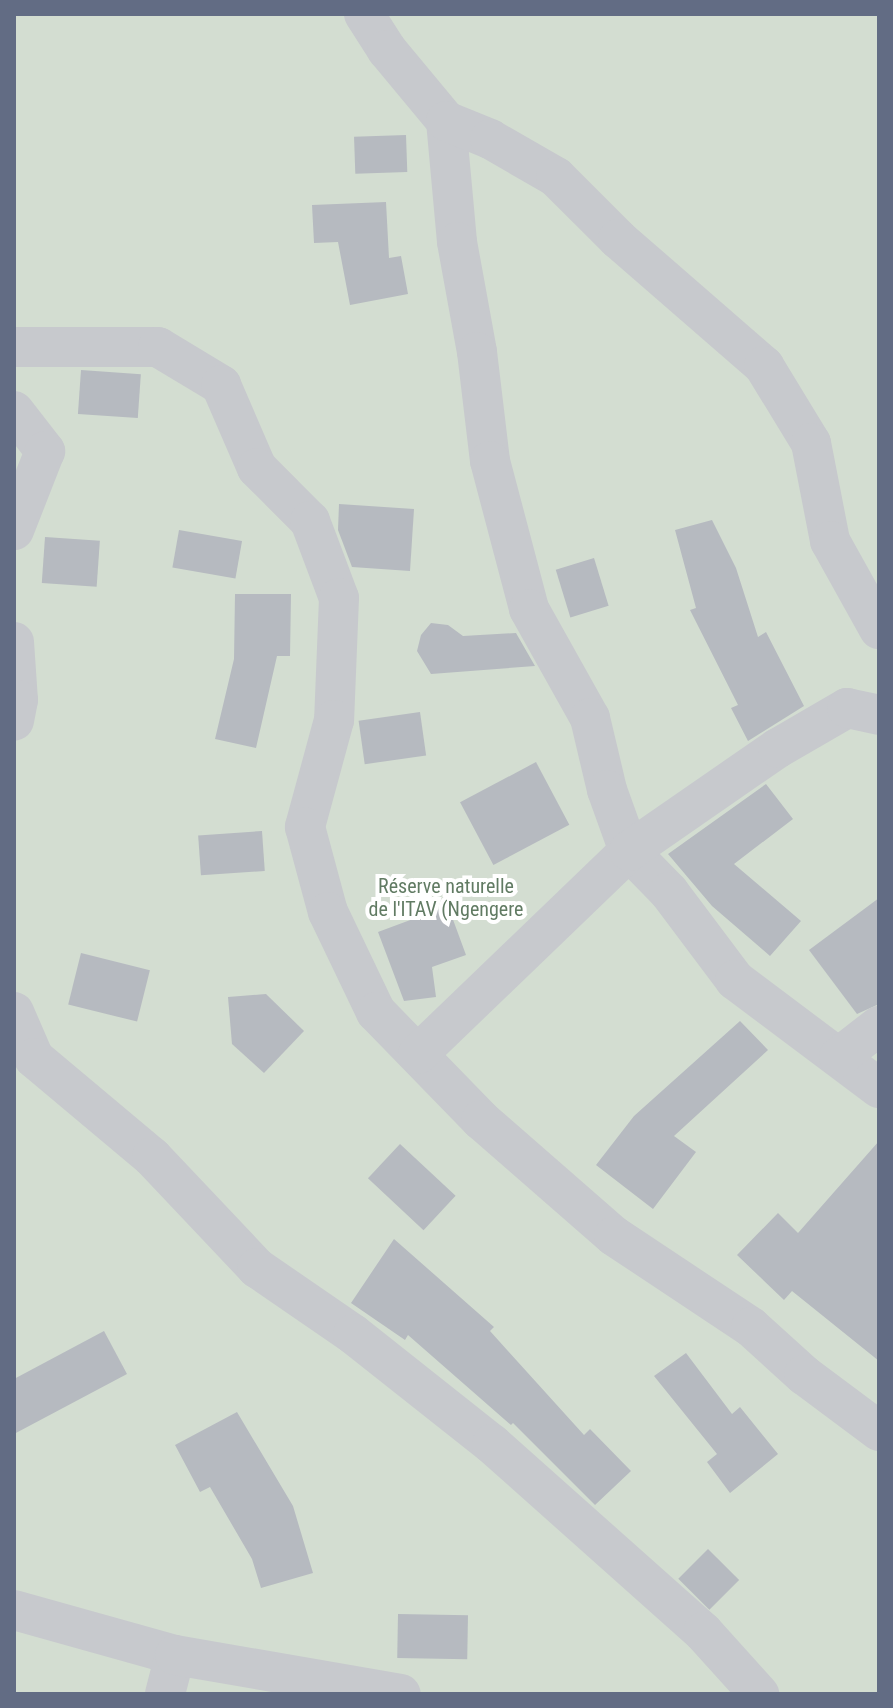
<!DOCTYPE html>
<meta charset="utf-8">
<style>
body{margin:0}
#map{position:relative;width:893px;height:1708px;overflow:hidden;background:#f4f5f1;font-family:"Roboto Condensed",sans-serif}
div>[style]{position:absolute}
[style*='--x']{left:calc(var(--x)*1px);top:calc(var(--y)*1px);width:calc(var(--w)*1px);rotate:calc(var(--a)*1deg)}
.green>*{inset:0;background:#d3ddd1;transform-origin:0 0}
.building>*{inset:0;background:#b6bac0;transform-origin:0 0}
.minor>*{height:40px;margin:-20px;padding:0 20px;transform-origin:20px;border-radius:20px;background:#c7c9cd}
span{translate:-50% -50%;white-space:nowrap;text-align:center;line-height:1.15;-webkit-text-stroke:8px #fff;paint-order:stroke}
.park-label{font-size:20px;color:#617b63}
.frame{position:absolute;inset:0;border:16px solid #626c84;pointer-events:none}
</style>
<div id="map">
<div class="green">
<div style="left:14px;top:14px;width:865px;height:1680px"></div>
</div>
<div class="building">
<div style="left:406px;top:135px;width:37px;height:52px;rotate:88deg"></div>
<div style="clip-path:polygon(386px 202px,389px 258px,401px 256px,408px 294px,350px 305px,338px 242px,314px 243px,312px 205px)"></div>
<div style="left:81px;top:370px;width:60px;height:44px;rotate:4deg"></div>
<div style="clip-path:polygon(339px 504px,414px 509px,410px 571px,352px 567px,338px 530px)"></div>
<div style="clip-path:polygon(712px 520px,736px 568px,758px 637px,766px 632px,804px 706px,748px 741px,731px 708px,738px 705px,690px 610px,696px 608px,675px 530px)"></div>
<div style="left:179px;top:530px;width:64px;height:38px;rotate:10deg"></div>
<div style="left:45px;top:537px;width:55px;height:46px;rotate:4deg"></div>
<div style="left:594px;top:558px;width:50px;height:40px;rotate:73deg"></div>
<div style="clip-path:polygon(235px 594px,291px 594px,290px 656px,277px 656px,256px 748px,215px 739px,234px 659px)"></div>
<div style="clip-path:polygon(431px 623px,448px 625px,463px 636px,516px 633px,535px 666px,431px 674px,417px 651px,421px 635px)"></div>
<div style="left:420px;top:712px;width:44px;height:62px;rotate:82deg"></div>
<div style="left:536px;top:762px;width:71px;height:86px;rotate:62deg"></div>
<div style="clip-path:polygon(766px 784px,793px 819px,734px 864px,801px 921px,770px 956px,712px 906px,668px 854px)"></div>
<div style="left:262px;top:831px;width:40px;height:64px;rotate:86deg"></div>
<div style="clip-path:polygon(879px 898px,879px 1004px,857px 1014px,809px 950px)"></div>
<div style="clip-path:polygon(448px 906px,466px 955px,432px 967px,436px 997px,404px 1001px,378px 932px)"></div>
<div style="left:81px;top:953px;width:71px;height:53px;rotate:14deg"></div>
<div style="clip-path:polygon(266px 994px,304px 1031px,264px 1073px,232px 1044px,228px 997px)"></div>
<div style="clip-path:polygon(740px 1021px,768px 1050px,674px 1136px,696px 1152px,653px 1209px,596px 1165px,634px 1116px)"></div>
<div style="clip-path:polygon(879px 1141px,879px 1361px,792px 1291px,784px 1300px,737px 1255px,778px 1213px,798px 1233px)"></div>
<div style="left:400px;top:1144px;width:76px;height:47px;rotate:43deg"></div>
<div style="clip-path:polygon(394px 1239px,494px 1327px,490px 1331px,584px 1435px,590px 1429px,631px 1471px,595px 1505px,513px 1423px,511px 1425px,408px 1335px,405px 1340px,351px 1303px)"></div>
<div style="clip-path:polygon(104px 1331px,127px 1374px,14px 1434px,14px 1379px)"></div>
<div style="clip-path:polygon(686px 1353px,732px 1414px,740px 1407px,778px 1454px,730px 1493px,707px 1462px,717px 1454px,654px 1376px)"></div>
<div style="clip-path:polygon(237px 1412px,293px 1506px,313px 1573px,261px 1588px,252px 1559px,210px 1487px,200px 1492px,175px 1445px)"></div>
<div style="left:708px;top:1549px;width:44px;height:42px;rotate:45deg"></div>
<div style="left:398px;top:1614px;width:70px;height:44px;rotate:1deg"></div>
</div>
<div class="minor">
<div style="--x:364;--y:14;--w:43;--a:57.4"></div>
<div style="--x:387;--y:50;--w:92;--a:50.3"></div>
<div style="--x:446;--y:121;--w:121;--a:84.8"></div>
<div style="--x:457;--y:242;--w:112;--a:79.7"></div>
<div style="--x:477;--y:352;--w:110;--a:83.2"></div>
<div style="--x:490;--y:461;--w:153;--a:75.2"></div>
<div style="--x:529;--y:609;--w:125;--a:60.8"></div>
<div style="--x:590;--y:718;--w:74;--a:76.7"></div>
<div style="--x:607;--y:790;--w:65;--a:70.2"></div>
<div style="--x:629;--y:851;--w:57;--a:45.7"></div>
<div style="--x:669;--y:892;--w:110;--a:53.1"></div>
<div style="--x:735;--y:980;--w:180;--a:36.9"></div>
<div style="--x:446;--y:121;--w:48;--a:22.2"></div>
<div style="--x:490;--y:139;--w:76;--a:29.9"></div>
<div style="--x:556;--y:177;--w:88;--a:45"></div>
<div style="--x:618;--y:239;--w:194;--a:41"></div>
<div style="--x:764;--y:366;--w:90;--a:58.6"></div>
<div style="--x:811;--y:443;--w:100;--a:79"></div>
<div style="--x:830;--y:541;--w:101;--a:60.9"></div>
<div style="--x:14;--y:347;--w:144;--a:0"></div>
<div style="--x:158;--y:347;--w:74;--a:31.1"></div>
<div style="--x:221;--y:385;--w:90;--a:66.6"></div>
<div style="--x:257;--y:468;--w:75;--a:45"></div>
<div style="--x:310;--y:521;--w:82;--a:69.4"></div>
<div style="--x:339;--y:598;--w:122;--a:92.3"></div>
<div style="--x:334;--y:720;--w:111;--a:105.2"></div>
<div style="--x:305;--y:827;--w:88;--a:74.9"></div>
<div style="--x:328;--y:912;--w:111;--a:64.4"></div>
<div style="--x:376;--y:1012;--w:151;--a:45.8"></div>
<div style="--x:481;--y:1120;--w:176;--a:41.1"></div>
<div style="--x:614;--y:1236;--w:164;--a:33.6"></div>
<div style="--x:751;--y:1327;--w:72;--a:42.2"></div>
<div style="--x:804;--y:1375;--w:94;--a:36.7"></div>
<div style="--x:14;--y:411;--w:51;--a:52.2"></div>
<div style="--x:45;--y:451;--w:85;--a:111.4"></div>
<div style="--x:14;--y:642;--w:58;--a:86.1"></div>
<div style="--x:18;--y:700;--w:21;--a:101"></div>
<div style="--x:14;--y:1012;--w:50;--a:66.5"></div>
<div style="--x:34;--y:1058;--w:154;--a:40"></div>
<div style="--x:152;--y:1157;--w:153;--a:46.6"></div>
<div style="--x:257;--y:1268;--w:116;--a:34.5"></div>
<div style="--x:353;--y:1334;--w:177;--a:38.4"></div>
<div style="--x:492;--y:1444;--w:283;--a:41.7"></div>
<div style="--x:703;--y:1632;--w:84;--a:47.9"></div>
<div style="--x:418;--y:1054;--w:293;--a:-43.9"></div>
<div style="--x:629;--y:851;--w:181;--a:-34.7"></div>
<div style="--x:778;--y:748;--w:80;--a:-30.1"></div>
<div style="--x:847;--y:708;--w:33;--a:12"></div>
<div style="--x:839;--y:1057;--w:51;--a:-37.8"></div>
<div style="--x:14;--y:1610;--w:167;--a:15.6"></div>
<div style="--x:165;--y:1694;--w:40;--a:-75.6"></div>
<div style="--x:175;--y:1655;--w:229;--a:9.8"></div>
</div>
<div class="park-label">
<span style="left:446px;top:898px">Réserve naturelle<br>de l'ITAV (Ngengere</span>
</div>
<div class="frame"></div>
</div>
